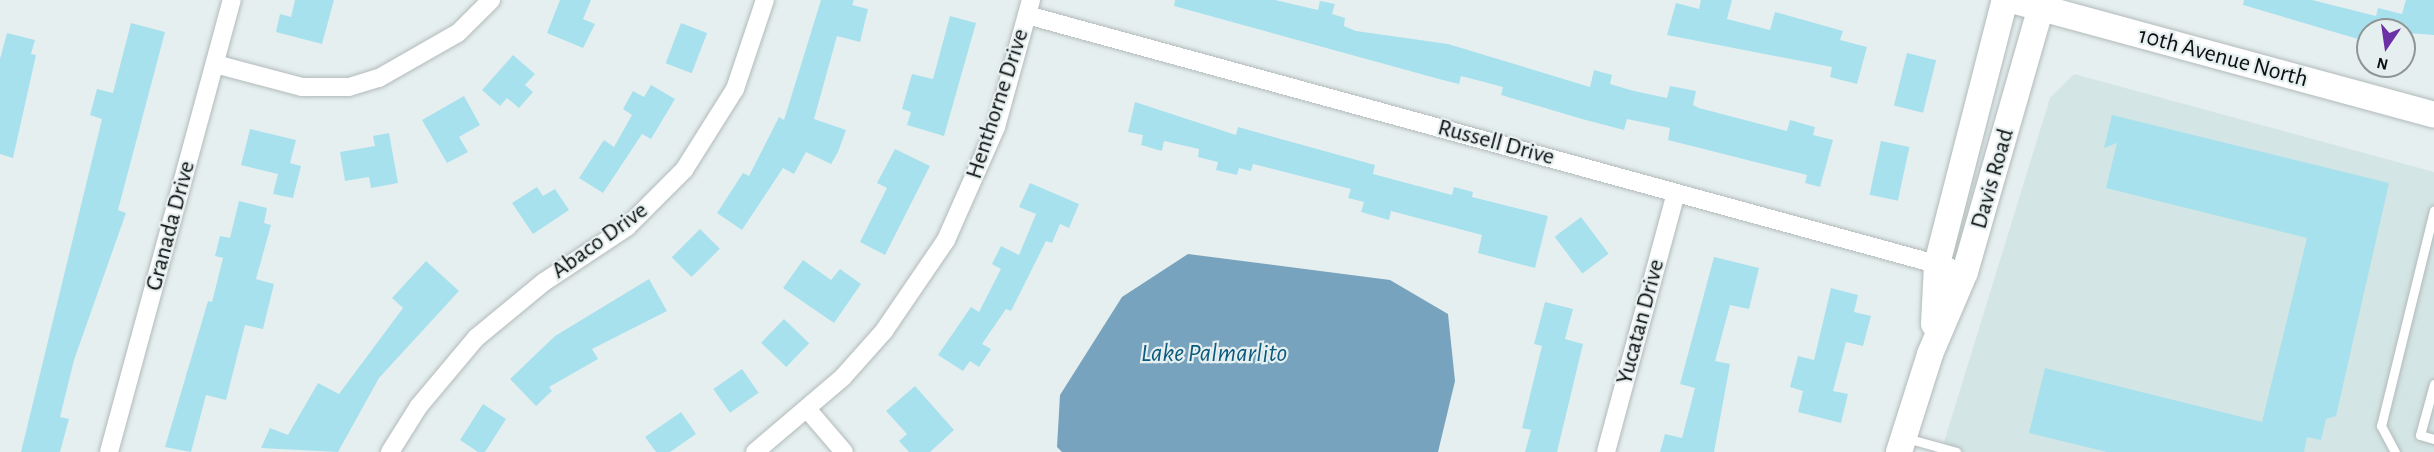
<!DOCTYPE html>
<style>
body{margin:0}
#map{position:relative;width:2434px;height:452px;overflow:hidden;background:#e6efef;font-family:"Alegreya Sans",sans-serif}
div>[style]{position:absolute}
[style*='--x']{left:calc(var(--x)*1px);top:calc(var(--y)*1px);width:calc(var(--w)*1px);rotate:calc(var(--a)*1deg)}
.built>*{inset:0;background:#d3e5e4}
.water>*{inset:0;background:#78a3be}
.building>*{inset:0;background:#a8e1ee;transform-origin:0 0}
.roads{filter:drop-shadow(0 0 2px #b2baba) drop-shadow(0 0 2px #b2baba)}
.lane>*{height:9px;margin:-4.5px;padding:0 4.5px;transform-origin:4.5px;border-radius:4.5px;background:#fff}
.street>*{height:18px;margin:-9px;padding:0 9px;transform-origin:9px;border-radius:9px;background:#fff}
.secondary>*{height:26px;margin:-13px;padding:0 13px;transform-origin:13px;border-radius:13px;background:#fff}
span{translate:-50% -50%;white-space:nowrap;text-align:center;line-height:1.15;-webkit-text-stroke:4.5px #e6efef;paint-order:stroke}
.street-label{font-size:24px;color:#0c0f0f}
.water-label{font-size:26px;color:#0b5a7e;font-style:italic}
.north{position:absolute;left:2356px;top:18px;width:60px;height:60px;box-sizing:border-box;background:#e6efef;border:2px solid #8f9595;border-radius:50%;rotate:193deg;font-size:16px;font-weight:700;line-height:24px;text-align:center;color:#0c0f0f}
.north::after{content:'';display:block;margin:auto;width:21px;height:27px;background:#6b2fa6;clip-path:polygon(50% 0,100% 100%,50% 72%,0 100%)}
</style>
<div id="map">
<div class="built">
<div style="clip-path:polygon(2074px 74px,2434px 172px,2434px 452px,1941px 452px,2050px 98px)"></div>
</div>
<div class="water">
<div style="clip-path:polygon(1188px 254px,1390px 280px,1448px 314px,1455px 381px,1438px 452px,1062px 452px,1057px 447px,1060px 395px,1122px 297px)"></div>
</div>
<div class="building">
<div style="clip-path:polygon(295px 0,334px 0,322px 44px,276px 32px,280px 14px,291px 17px)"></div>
<div style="clip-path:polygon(560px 0,591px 0,583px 19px,595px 24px,583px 48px,547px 33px)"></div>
<div style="clip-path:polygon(821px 0,854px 0,852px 5px,868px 9px,860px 42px,837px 36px,814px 119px,846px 130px,838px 152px,831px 164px,806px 152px,794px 174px,783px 168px,742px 230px,717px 213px,743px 173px,749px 176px,779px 117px,784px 120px)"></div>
<div style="clip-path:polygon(1175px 0,1275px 0,1318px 10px,1320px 1px,1335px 4px,1332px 14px,1345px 18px,1344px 26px,1356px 31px,1448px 44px,1590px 87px,1594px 70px,1612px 75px,1610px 84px,1634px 91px,1667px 98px,1670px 86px,1696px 91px,1693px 105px,1699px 108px,1787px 131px,1790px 120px,1815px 127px,1813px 135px,1833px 140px,1820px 187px,1805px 183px,1807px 175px,1668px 140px,1670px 128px,1627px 119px,1624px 130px,1582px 119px,1501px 95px,1503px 87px,1461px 76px,1459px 84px,1439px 79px,1174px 6px)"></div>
<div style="clip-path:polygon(1701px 0,1732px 0,1727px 19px,1770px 30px,1775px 12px,1843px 31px,1840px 40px,1867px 47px,1857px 84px,1830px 77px,1832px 67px,1667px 35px,1676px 3px,1699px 9px)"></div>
<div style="clip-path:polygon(2244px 0,2312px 0,2376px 16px,2378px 8px,2402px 14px,2406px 0,2434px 0,2434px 35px,2368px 30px,2368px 42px,2243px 5px)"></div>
<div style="clip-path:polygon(950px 16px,976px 23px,944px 136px,907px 125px,911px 112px,902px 109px,912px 74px,933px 79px)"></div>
<div style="clip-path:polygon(131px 23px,165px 32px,118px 210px,126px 213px,74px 360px,60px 417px,69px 419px,60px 452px,21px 452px,102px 119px,90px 115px,97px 89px,113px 93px)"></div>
<div style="left:681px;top:23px;width:28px;height:43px;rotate:21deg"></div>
<div style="clip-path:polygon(7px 33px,35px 40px,31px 54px,36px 55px,13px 158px,0 154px,0 59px)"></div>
<div style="left:1907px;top:53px;width:30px;height:54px;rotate:14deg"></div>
<div style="clip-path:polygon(513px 55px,535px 74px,525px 85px,533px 92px,519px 108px,507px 98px,500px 106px,482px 90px)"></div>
<div style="clip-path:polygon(651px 85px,675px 99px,651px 139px,642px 134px,603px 193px,579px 178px,604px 140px,614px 147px,632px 115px,623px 109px,633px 91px,644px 97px)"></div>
<div style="clip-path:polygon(464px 96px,480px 125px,459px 137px,468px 152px,447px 163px,422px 120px)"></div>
<div style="clip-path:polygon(1135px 102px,1236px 135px,1238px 127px,1375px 165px,1373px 174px,1399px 181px,1452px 195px,1454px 187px,1473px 192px,1472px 197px,1548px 216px,1535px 268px,1478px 253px,1482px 235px,1391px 211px,1389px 220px,1361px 212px,1364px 202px,1348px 198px,1351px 189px,1253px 164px,1251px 171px,1239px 168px,1237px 175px,1216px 170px,1218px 162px,1198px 157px,1199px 149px,1164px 141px,1162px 151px,1141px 145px,1143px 135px,1128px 132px)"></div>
<div style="clip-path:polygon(2112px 115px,2389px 183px,2336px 416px,2326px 419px,2321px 440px,2307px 437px,2304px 452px,2107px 452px,2029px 433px,2045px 368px,2262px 422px,2307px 238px,2106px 188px,2117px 143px,2104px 148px)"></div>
<div style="clip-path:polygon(250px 129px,296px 140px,290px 163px,301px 166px,293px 198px,273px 194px,278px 174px,241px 165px)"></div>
<div style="clip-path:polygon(389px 133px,398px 183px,371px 188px,369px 177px,345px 181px,340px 152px,375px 146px,373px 136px)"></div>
<div style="left:1881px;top:141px;width:29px;height:55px;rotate:12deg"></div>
<div style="clip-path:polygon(895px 149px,930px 166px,885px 255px,860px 242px,887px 188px,877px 183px)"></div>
<div style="clip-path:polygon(1030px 183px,1079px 204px,1069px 228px,1060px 224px,1052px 243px,1046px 241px,1011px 311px,1006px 309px,982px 344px,991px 349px,979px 367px,970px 361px,963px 371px,938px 355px,971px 307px,979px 312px,1001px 269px,992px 264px,1001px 246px,1019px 255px,1036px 214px,1019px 207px)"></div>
<div style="clip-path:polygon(537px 187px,543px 196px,555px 189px,569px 210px,533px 234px,512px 203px)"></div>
<div style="clip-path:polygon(239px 201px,267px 208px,264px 223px,271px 225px,256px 279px,274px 284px,263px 329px,245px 325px,226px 400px,206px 395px,191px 452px,165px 447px,208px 301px,212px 302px,223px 258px,215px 256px,220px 236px,230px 238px)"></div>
<div style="left:1581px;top:217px;width:46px;height:33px;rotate:53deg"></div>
<div style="left:700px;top:229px;width:28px;height:40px;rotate:45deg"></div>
<div style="clip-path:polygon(1714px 257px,1759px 268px,1749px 309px,1730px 305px,1715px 361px,1730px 364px,1714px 452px,1660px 452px,1665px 434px,1682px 438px,1695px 388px,1680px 384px)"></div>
<div style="clip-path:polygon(803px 260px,831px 280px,840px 269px,861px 284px,834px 323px,783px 288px)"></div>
<div style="clip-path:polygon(426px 261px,459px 291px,379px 378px,338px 452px,261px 448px,270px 428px,288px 435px,318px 383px,339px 394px,403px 308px,392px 298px)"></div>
<div style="clip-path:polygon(649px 279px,667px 311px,592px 349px,598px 359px,549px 387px,552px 391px,536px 406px,510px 379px,555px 336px)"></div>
<div style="clip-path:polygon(1831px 288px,1858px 295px,1854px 312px,1871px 316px,1863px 346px,1846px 342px,1833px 391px,1848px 394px,1841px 423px,1798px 412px,1803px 391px,1790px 387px,1798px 356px,1814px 360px)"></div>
<div style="clip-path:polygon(1545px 302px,1573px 309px,1565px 339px,1583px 344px,1557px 452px,1525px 452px,1531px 430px,1522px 428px,1542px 346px,1534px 344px)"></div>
<div style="left:784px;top:319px;width:35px;height:33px;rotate:44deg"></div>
<div style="left:742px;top:369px;width:29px;height:35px;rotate:55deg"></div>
<div style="clip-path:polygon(915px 386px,954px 430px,930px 452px,909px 452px,899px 441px,907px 434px,886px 411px)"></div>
<div style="clip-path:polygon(483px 404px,506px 419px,485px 452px,478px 452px,460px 440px)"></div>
<div style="clip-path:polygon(681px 412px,696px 434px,670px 452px,656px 452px,645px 437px)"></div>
</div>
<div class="roads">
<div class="lane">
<div style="--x:2434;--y:384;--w:53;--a:105.4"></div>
<div style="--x:2420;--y:435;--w:15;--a:16"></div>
<div style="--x:1906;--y:438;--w:52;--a:15.6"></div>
<div style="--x:2395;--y:452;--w:30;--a:-118"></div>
<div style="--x:2381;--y:426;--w:222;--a:-76.2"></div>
</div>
<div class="street">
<div style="--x:1027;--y:15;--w:973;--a:15.32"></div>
<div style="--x:215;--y:64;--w:90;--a:14.8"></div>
<div style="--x:302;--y:87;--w:47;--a:0"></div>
<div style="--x:349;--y:87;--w:31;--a:-17"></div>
<div style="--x:379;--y:78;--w:91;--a:-29.7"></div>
<div style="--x:458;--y:33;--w:47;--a:-45"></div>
<div style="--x:808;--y:410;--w:55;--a:49.4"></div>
<div style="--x:109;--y:452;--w:468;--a:-74.8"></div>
<div style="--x:390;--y:452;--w:54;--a:-57.8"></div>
<div style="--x:419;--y:406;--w:89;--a:-50"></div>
<div style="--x:476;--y:338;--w:88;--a:-39.5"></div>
<div style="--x:544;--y:282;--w:100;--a:-33.5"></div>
<div style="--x:627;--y:227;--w:81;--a:-45"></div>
<div style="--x:684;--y:170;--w:96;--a:-57.8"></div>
<div style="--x:735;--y:89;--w:94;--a:-71.4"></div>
<div style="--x:755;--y:452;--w:116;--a:-40.4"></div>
<div style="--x:843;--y:377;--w:62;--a:-48.3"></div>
<div style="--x:884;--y:331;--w:110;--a:-55.7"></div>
<div style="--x:946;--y:240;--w:124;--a:-66.1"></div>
<div style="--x:996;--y:127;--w:132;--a:-74.6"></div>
<div style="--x:1606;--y:452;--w:268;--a:-74.9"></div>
</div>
<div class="secondary">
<div style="--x:2012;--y:0;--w:437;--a:15.2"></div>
<div style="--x:1934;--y:324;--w:60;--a:-87.1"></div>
<div style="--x:1937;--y:264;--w:273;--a:-75.6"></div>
<div style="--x:1899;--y:452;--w:103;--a:-72.4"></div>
<div style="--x:1930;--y:354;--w:89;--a:-66.9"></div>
<div style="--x:1965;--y:272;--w:283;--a:-74"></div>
</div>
</div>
<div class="street-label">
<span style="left:2223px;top:58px;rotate:15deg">10th Avenue North</span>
<span style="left:998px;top:104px;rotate:-72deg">Henthorne Drive</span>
<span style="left:1496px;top:143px;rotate:15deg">Russell Drive</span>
<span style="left:1993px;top:179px;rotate:-74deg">Davis Road</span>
<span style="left:171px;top:226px;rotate:-75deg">Granada Drive</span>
<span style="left:600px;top:241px;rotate:-36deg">Abaco Drive</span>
<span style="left:1641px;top:322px;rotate:-75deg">Yucatan Drive</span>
</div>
<div class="water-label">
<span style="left:1214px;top:354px">Lake Palmarlito</span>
</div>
<div class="north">N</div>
</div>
